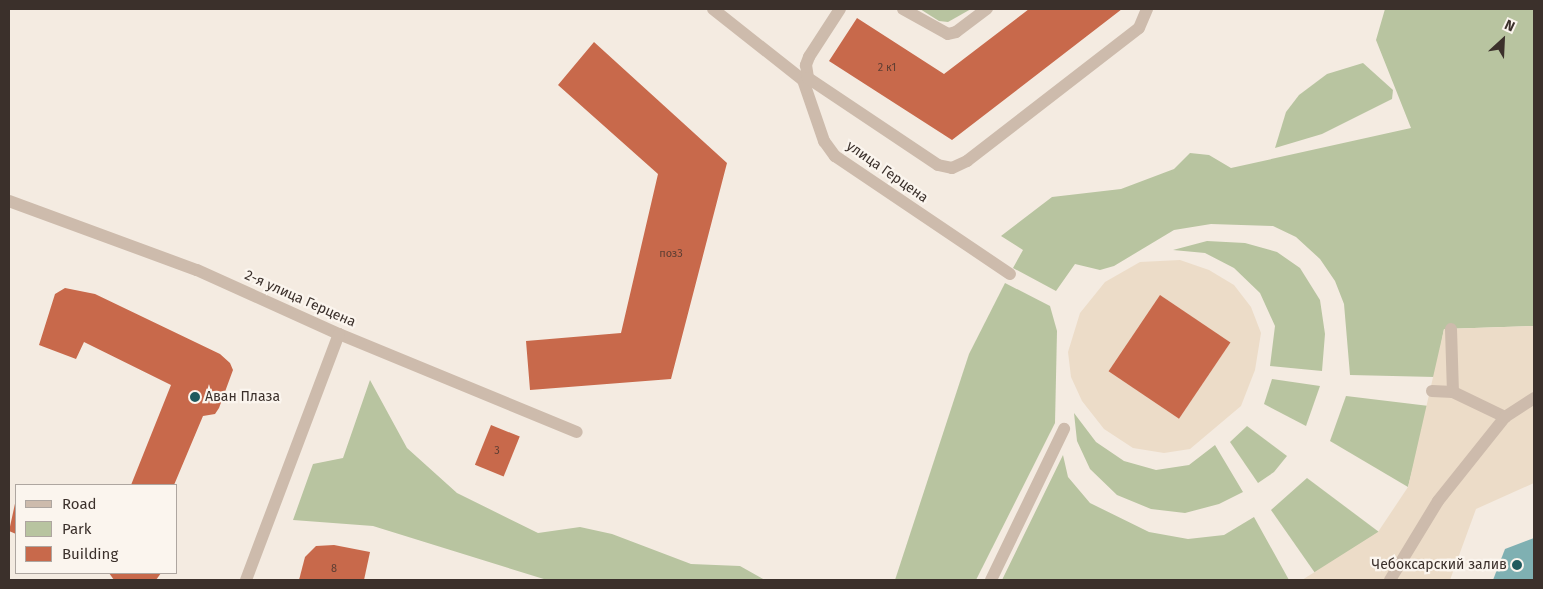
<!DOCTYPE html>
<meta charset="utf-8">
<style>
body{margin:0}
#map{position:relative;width:1543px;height:589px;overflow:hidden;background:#f4ebe1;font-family:"Fira Sans",sans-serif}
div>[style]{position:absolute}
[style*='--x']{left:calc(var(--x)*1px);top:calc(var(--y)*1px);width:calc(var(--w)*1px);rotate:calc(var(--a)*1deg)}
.green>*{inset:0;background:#b8c4a0}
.plaza>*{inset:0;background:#ecdcc8}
.water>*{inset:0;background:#7fb0b2}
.building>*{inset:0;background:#c8694b;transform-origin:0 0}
.minor>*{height:12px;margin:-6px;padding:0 6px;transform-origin:6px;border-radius:6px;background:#cdbbac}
.dots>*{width:14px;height:14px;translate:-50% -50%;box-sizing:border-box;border:2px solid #fbf5ee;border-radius:50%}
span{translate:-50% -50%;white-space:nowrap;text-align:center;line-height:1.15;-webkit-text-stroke:4.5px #fbf5ee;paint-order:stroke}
.number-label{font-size:11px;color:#5e3e33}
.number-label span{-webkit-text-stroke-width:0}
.street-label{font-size:14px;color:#3b302b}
.poi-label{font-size:14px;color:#3b302b}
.left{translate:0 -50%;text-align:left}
.right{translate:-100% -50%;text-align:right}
.frame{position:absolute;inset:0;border:10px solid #3b302b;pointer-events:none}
.legend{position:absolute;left:15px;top:484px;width:162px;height:90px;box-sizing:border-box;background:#fbf5ee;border:1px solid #aea6a0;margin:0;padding:6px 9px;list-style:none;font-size:15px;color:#3b302b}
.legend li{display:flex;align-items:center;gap:10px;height:25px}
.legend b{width:25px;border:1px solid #aea6a0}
.north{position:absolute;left:1478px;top:15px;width:50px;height:50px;-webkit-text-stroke:4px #fbf5ee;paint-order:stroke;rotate:25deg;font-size:14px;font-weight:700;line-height:20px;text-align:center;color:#3b302b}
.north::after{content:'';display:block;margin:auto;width:18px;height:22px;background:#3b302b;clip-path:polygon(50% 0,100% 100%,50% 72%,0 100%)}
</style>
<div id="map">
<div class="green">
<div style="clip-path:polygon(920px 9px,971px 9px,948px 22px,939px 21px)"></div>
<div style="clip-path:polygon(1385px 9px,1534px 9px,1534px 326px,1444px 329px,1435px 377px,1350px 375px,1344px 304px,1335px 281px,1320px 259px,1296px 237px,1273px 226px,1211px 224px,1174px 230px,1114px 266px,1100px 270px,1075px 264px,1056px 291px,1013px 268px,1023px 250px,1001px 236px,1052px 197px,1121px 189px,1174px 169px,1190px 153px,1209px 155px,1231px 168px,1411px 128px,1376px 40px)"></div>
<div style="clip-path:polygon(1363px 63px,1393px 90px,1392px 99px,1322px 134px,1275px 148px,1286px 112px,1299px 95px,1327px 74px)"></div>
<div style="clip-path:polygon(1207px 241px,1245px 243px,1277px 252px,1300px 268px,1320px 300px,1325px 334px,1322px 371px,1270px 366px,1275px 326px,1260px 293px,1234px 268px,1205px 253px,1173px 250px)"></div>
<div style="clip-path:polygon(1005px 283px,1050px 306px,1057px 331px,1055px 423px,976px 580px,895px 580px,969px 354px)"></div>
<div style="clip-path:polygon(1272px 379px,1320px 386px,1306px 426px,1264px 404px)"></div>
<div style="clip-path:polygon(370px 380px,407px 448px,457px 493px,538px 533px,580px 527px,612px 534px,691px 564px,740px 566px,765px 580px,547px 580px,373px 526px,293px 520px,313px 464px,343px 458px)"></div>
<div style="clip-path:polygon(1346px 396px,1429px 406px,1408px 487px,1330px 441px)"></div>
<div style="clip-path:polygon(1074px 413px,1096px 442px,1124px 461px,1156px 470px,1189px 465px,1215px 445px,1243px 492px,1219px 504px,1185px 513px,1151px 509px,1117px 495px,1090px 469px,1077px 441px)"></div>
<div style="clip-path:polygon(1247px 426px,1287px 456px,1274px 472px,1258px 483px,1230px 442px)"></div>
<div style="clip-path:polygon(1063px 455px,1068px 477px,1090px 503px,1149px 532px,1188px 539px,1224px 535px,1254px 517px,1289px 580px,1002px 580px)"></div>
<div style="clip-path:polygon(1307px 478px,1379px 532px,1315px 573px,1271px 510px)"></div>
</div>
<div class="plaza">
<div style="clip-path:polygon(evenodd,1180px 260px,1209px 270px,1234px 285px,1251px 307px,1261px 333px,1255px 370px,1241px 406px,1190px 449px,1164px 453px,1133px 448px,1104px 429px,1082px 401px,1071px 377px,1068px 352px,1080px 313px,1105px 282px,1140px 262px,1180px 260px,1161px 296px,1230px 343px,1179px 418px,1161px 296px)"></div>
<div style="clip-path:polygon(1534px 326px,1534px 483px,1476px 509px,1450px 580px,1302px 580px,1378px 532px,1408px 487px,1444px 329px)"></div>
</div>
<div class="water">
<div style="clip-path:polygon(1534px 538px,1534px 580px,1493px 580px,1505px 549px)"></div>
</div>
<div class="building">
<div style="clip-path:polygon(1029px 9px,1122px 9px,952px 140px,829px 61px,857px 18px,944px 74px)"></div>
<div style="clip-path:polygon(594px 42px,727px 163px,671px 379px,530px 390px,526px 341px,621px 333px,658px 174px,558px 85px)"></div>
<div style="clip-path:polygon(65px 288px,95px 294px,220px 354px,230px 363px,233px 370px,219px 408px,215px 414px,203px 416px,174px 485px,131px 485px,171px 385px,84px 342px,76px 359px,39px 345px,55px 294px)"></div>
<div style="left:1160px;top:295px;width:85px;height:92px;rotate:34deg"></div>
<div style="left:491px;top:425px;width:31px;height:43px;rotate:22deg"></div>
<div style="clip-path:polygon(16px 499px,16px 534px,9px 531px)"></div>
<div style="clip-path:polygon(334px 545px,370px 552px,364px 580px,299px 580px,305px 557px,316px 546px)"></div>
<div style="clip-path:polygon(109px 573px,161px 573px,156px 580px,114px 580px)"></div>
</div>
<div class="minor">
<div style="--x:713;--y:9;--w:115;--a:38.3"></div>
<div style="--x:803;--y:80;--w:65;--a:71"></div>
<div style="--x:824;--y:141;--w:19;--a:54"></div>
<div style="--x:835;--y:156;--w:211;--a:34"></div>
<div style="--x:840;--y:9;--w:57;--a:122.9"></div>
<div style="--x:809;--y:57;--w:9;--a:111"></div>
<div style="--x:806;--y:65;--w:13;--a:81"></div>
<div style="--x:808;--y:78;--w:156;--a:33.8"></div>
<div style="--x:938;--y:165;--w:14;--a:12"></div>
<div style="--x:952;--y:168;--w:17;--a:-25"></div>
<div style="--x:967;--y:161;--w:217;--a:-37.7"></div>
<div style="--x:1139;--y:28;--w:21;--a:-67"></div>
<div style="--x:903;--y:9;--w:51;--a:29.1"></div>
<div style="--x:948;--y:34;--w:8;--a:-14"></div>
<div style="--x:956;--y:32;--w:39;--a:-37"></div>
<div style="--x:9;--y:201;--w:200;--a:20.2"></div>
<div style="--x:197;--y:270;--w:156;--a:24.3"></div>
<div style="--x:339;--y:334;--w:257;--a:22.4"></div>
<div style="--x:1451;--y:329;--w:63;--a:88.2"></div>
<div style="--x:1432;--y:391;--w:21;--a:3"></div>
<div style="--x:1453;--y:392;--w:58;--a:25.7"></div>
<div style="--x:246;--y:580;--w:263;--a:-69.3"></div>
<div style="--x:991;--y:580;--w:168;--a:-64.2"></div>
<div style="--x:1390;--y:580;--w:92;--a:-58.7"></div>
<div style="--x:1438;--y:501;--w:107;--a:-51.4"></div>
<div style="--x:1505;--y:417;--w:35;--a:-33"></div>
</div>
<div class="dots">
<div style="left:195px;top:397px;background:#1f5a5e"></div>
<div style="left:1517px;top:565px;background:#1f5a5e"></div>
</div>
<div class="number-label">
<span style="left:887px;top:68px">2 к1</span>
<span style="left:671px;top:254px">поз3</span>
<span style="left:497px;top:451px">3</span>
<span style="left:334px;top:569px">8</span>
</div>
<div class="street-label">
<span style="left:887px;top:172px;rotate:35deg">улица Герцена</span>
<span style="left:300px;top:299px;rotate:24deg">2-я улица Герцена</span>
</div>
<div class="poi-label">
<span class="left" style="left:205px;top:397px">Аван Плаза</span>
<span class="right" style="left:1507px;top:565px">Чебоксарский залив</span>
</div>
<div class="frame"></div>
<ul class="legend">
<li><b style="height:6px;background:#cdbbac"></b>Road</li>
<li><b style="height:14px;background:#b8c4a0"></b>Park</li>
<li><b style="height:14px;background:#c8694b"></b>Building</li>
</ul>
<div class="north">N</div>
</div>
